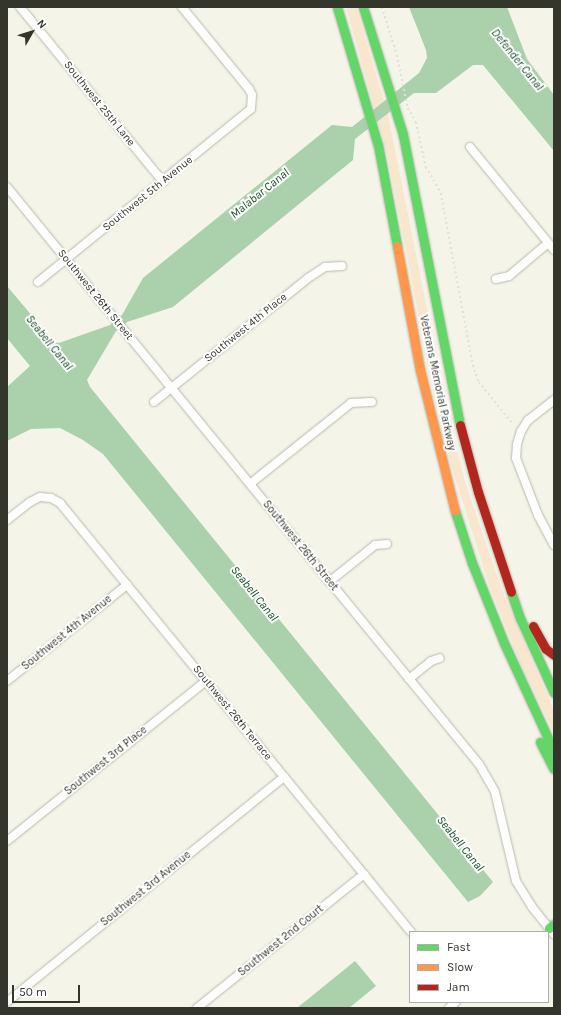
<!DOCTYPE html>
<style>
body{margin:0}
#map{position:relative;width:561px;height:1015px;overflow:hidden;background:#f4f4e8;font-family:Karla,sans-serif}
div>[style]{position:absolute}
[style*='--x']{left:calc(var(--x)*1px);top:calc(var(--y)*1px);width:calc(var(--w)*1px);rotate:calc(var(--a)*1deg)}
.green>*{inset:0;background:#f8e7ce}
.water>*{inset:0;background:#abd0ac}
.path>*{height:1.5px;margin-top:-0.75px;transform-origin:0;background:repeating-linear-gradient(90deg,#e0e0dc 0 2px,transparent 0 5px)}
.roads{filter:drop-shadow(0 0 1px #b9b9af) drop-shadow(0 0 1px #b9b9af)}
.street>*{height:8px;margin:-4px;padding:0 4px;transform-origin:4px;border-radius:4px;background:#fdfdfc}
.fast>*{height:9px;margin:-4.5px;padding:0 4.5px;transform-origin:4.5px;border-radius:4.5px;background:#63d668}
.slow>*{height:9px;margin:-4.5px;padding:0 4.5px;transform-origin:4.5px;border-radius:4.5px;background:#ff974d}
.jam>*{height:9px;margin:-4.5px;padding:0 4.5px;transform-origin:4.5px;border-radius:4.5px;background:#b3261e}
span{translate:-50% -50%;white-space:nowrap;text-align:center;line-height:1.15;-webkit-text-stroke:4px #fff;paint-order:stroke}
.street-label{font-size:11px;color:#34352b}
.water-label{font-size:12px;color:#134d22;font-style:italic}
.frame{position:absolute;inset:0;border:8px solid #34352b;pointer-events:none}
.legend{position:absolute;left:409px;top:931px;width:140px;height:72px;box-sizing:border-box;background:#fff;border:1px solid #aeaeaa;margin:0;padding:5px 7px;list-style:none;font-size:12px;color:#34352b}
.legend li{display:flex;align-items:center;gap:8px;height:20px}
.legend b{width:20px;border:1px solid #aeaeaa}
.north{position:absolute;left:12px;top:12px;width:40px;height:40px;-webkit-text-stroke:3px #fff;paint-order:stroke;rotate:51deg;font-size:11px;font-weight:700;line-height:16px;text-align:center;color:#34352b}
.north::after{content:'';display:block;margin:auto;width:14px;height:18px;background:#34352b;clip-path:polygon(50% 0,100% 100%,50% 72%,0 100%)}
.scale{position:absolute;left:12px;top:985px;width:68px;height:18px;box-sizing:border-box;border:2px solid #34352b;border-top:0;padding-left:5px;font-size:12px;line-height:14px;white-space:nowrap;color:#34352b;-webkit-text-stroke:3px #fff;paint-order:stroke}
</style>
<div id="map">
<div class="green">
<div style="clip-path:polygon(346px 7px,356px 7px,388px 115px,446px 404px,465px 482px,502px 590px,554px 711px,554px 733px,520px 662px,489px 585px,451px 465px,432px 384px,387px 153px)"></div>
</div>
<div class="water">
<div style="clip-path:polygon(409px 7px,507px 7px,527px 59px,554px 95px,554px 151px,483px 65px,473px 65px,436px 93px,414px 93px,355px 139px,353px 160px,173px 307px,127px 322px,116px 331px,87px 380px,90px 387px,493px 882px,480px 896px,468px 902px,103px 454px,83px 440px,60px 428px,31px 429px,7px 441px,7px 387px,30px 366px,7px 338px,7px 286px,53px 341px,59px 343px,110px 325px,122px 315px,143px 278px,332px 125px,352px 127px,419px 73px,427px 58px,426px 50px)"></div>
<div style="clip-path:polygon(355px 961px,376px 986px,349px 1008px,297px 1008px)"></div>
</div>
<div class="path">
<div style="--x:382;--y:7;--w:50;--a:72.6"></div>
<div style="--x:397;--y:55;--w:54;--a:78.3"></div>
<div style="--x:408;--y:108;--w:16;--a:60"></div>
<div style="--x:416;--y:122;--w:46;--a:77.5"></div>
<div style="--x:426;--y:167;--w:30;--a:60"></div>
<div style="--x:441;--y:193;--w:175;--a:79.5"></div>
<div style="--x:473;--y:365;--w:18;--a:71"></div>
<div style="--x:479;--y:382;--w:55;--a:50.9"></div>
</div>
<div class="roads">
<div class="street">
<div style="--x:20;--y:7;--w:226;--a:50.7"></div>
<div style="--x:470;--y:147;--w:133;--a:50.8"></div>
<div style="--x:7;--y:187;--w:745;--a:50.72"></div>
<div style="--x:479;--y:764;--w:32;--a:60"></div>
<div style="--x:495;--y:792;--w:91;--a:76.7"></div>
<div style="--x:516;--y:881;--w:31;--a:58"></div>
<div style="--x:532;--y:907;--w:35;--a:51"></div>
<div style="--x:496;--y:279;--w:13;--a:-13"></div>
<div style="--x:509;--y:276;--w:51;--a:-40.2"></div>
<div style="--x:38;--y:282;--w:274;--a:-39.1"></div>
<div style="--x:251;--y:109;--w:14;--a:-86"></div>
<div style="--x:252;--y:95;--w:7;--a:-117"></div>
<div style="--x:249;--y:89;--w:106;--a:-129.3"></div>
<div style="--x:554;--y:400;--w:33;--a:142"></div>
<div style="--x:528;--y:420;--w:13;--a:122"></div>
<div style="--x:521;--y:431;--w:14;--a:107"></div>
<div style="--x:517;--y:444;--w:14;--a:94"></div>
<div style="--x:516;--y:458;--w:61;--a:68.9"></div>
<div style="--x:538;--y:515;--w:34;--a:62"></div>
<div style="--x:154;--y:402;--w:198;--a:-38.8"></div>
<div style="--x:308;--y:278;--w:20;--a:-33"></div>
<div style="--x:325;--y:267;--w:17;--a:-3"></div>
<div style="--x:250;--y:484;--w:129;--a:-38.7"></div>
<div style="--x:351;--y:403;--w:21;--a:-3"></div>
<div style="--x:7;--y:520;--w:29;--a:-38"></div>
<div style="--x:30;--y:502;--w:11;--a:-27"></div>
<div style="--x:40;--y:497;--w:11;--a:5"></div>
<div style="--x:51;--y:498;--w:10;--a:29"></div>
<div style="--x:60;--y:503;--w:554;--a:50.71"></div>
<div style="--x:329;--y:582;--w:59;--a:-38.8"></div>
<div style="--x:375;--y:545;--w:12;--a:-5"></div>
<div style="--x:409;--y:679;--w:28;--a:-39"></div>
<div style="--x:431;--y:661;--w:9;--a:-18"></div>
<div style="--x:7;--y:681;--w:154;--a:-38.7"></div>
<div style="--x:7;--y:841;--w:255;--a:-38.8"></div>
<div style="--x:7;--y:1002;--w:357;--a:-39.1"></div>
<div style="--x:197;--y:1008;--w:214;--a:-38.7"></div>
<div style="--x:449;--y:1008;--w:9;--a:-41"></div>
</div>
<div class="fast">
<div style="--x:337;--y:7;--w:144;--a:73.5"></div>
<div style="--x:378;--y:145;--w:103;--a:79.3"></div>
<div style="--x:363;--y:7;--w:134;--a:72.6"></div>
<div style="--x:403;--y:135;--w:296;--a:78.9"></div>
<div style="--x:455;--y:511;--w:55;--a:71.9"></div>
<div style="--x:472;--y:563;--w:86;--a:68.2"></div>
<div style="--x:504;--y:643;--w:119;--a:65.2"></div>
<div style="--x:511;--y:592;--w:28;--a:71"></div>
<div style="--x:520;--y:618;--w:82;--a:65.6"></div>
<div style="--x:540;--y:742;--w:30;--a:63"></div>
<div style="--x:549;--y:928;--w:6;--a:-39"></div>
</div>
<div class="slow">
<div style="--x:397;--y:246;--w:126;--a:79.5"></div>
<div style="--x:420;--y:370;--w:145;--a:76.1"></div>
</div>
<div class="jam">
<div style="--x:460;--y:425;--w:69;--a:75"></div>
<div style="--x:478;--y:492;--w:105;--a:71.7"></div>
<div style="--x:533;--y:626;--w:26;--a:61"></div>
<div style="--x:546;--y:649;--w:10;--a:37"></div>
</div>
</div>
<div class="street-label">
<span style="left:99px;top:104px;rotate:51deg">Southwest 25th Lane</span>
<span style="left:148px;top:194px;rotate:-39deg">Southwest 5th Avenue</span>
<span style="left:95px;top:295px;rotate:51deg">Southwest 26th Street</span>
<span style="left:246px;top:328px;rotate:-39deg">Southwest 4th Place</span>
<span style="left:437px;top:383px;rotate:78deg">Veterans Memorial Parkway</span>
<span style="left:300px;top:546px;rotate:51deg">Southwest 26th Street</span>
<span style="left:67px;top:633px;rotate:-39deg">Southwest 4th Avenue</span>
<span style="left:232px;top:713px;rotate:51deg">Southwest 26th Terrace</span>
<span style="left:106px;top:761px;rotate:-39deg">Southwest 3rd Place</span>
<span style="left:146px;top:889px;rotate:-39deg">Southwest 3rd Avenue</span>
<span style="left:281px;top:941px;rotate:-39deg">Southwest 2nd Court</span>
</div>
<div class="water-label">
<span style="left:517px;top:60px;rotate:51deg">Defender Canal</span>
<span style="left:260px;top:194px;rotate:-39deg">Malabar Canal</span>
<span style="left:49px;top:343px;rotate:51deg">Seabell Canal</span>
<span style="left:254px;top:594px;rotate:51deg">Seabell Canal</span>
<span style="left:460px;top:844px;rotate:51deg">Seabell Canal</span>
</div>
<div class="frame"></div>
<ul class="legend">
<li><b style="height:5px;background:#63d668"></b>Fast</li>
<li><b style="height:5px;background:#ff974d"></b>Slow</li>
<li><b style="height:5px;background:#b3261e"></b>Jam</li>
</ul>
<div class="north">N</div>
<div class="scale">50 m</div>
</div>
